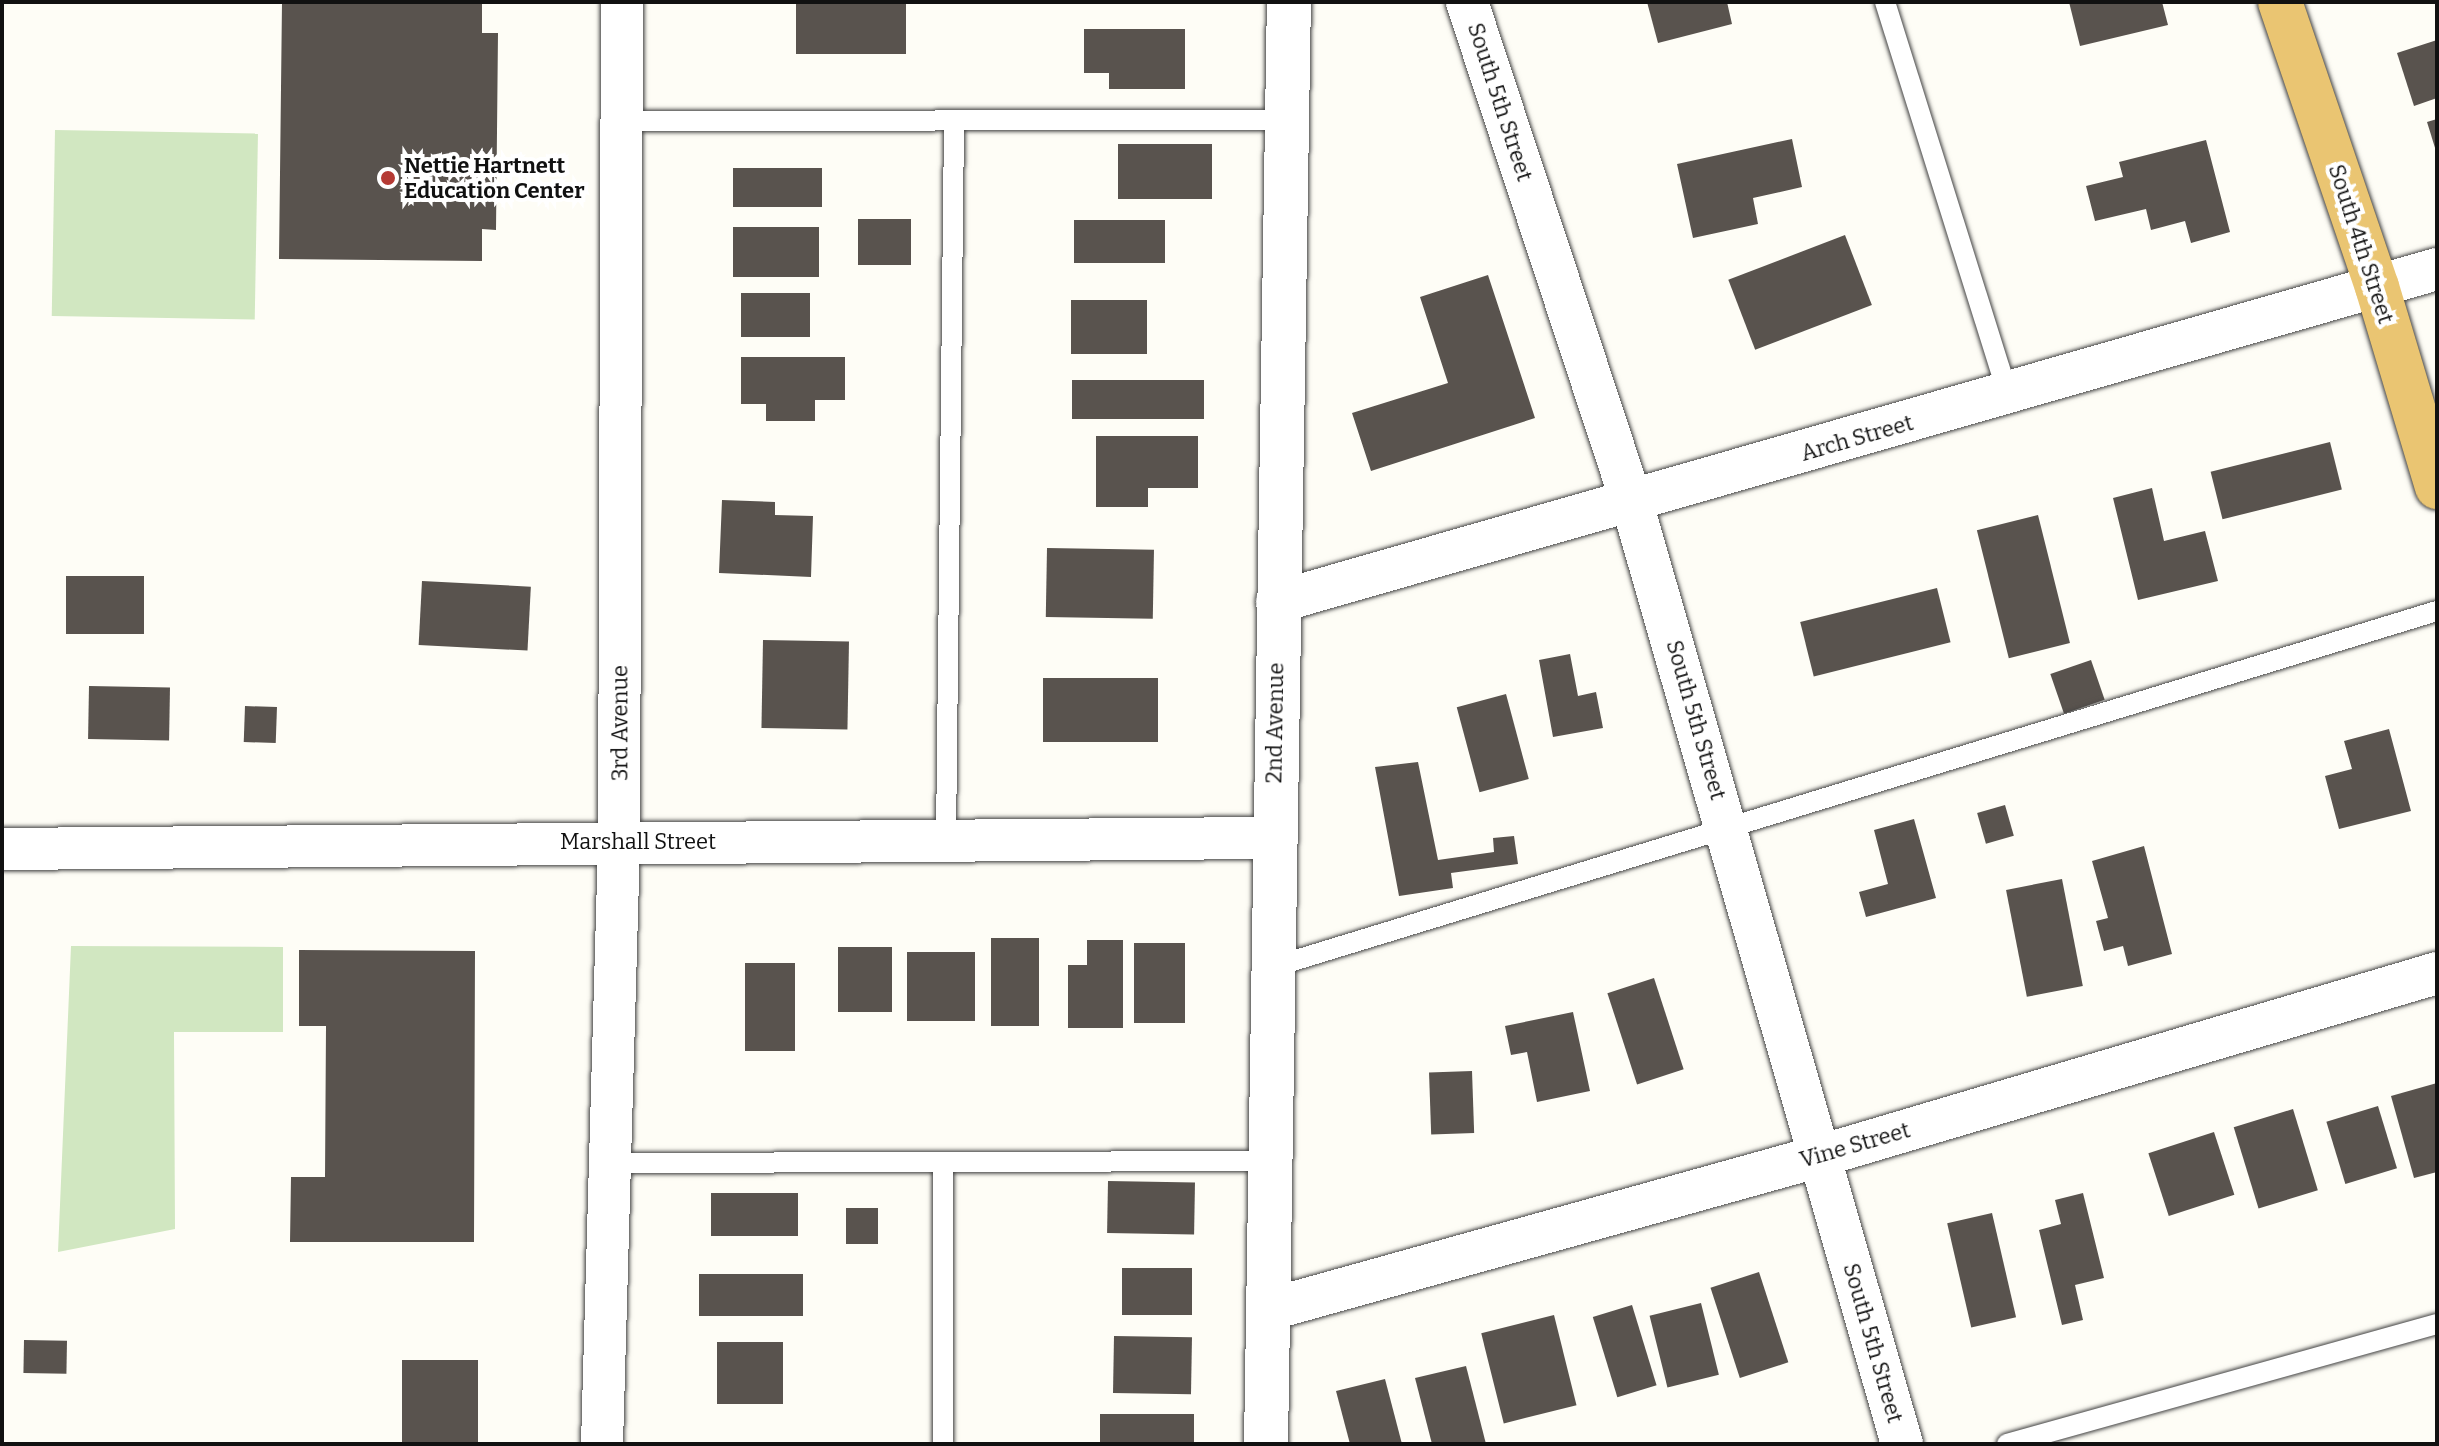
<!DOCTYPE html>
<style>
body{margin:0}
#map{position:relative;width:2439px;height:1446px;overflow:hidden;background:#fefdf6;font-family:Bitter,serif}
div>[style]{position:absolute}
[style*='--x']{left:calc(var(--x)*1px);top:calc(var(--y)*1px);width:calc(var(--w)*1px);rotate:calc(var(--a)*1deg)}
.green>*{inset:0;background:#d1e7c1;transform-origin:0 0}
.building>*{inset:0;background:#59534e;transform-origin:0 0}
.roads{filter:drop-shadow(0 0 2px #444) drop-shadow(0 0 2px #444)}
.service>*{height:20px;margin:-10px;padding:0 10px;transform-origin:10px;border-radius:10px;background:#fff}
.minor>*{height:42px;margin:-21px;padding:0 21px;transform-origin:21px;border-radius:21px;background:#fff}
.tertiary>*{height:44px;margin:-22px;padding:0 22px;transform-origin:22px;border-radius:22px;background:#fff}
.trunk>*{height:44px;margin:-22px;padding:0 22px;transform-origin:22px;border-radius:22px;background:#eac572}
.dots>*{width:22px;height:22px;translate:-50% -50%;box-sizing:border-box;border:4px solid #fff;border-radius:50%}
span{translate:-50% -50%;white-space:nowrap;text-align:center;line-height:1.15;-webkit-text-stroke:8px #fff;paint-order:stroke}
.street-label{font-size:22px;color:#111}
.poi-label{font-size:22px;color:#111;font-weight:700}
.left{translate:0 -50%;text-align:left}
.frame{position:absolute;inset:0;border:4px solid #111;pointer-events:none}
</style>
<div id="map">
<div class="green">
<div style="left:55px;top:130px;width:203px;height:186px;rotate:1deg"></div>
<div style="clip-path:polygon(71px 946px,283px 947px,283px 1032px,174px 1032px,175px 1229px,58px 1252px)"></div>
</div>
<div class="building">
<div style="clip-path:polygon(282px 2px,482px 2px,482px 33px,498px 33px,496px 230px,482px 229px,482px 261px,279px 259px)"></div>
<div style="left:796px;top:2px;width:110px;height:52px"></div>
<div style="clip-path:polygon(1647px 2px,1727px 2px,1732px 24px,1658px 43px)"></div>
<div style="clip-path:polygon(2069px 2px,2162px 2px,2168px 25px,2080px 46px)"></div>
<div style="clip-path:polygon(1084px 29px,1185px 29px,1185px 89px,1109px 89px,1109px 73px,1084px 73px)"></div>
<div style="clip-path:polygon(2437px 40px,2437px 98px,2414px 106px,2397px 53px)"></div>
<div style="clip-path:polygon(2437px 119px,2437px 151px,2436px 151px,2427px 122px)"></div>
<div style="clip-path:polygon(1792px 139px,1802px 187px,1753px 198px,1758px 224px,1693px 238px,1677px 164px)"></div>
<div style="clip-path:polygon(2206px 140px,2230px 232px,2191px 243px,2185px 221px,2151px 230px,2146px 209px,2095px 221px,2086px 186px,2123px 177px,2119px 162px)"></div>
<div style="left:1118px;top:144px;width:94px;height:55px"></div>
<div style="left:733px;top:168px;width:89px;height:39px"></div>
<div style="left:858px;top:219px;width:53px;height:46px"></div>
<div style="left:1074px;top:220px;width:91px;height:43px"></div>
<div style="left:733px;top:227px;width:86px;height:50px"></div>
<div style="left:1845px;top:235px;width:75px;height:125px;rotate:69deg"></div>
<div style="clip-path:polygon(1488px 275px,1535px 418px,1371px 471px,1352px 413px,1448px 383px,1420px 297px)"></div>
<div style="left:741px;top:293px;width:69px;height:44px"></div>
<div style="left:1071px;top:300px;width:76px;height:54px"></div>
<div style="clip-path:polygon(741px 357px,845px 357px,845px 400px,815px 400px,815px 421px,766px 421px,766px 404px,741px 404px)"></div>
<div style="left:1072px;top:380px;width:132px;height:39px"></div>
<div style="clip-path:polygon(1096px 436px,1198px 436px,1198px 488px,1148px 488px,1148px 507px,1096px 507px)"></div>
<div style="left:2330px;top:442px;width:49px;height:123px;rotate:76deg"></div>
<div style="clip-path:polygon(2152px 488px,2164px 541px,2205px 531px,2218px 581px,2138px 600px,2113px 498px)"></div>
<div style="clip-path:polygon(722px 500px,775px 502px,775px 515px,813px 516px,811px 577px,719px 573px)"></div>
<div style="left:2038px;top:515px;width:132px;height:63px;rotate:76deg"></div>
<div style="left:1047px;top:548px;width:107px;height:69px;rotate:1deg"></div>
<div style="left:66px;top:576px;width:78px;height:58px"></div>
<div style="left:422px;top:581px;width:109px;height:64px;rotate:3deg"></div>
<div style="left:1937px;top:588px;width:56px;height:141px;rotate:76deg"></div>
<div style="left:763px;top:640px;width:86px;height:88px;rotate:1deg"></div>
<div style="clip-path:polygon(1570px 654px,1578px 696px,1596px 692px,1603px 728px,1553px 737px,1539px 660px)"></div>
<div style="left:2091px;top:660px;width:42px;height:43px;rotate:71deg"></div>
<div style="left:1043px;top:678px;width:115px;height:64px"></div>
<div style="left:89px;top:686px;width:81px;height:53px;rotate:1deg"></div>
<div style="left:1506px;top:694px;width:88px;height:51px;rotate:75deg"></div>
<div style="left:245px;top:706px;width:32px;height:36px;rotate:2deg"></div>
<div style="clip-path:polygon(2389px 729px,2411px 811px,2339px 829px,2325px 776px,2352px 769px,2344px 741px)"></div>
<div style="clip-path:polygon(1418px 762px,1438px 860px,1494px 852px,1493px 838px,1514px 836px,1518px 864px,1451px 873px,1453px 888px,1399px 896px,1375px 767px)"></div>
<div style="left:2005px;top:805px;width:32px;height:29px;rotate:74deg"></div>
<div style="clip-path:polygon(1914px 819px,1936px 898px,1866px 917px,1859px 892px,1888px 884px,1874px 830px)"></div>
<div style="clip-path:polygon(2144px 846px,2172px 954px,2128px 966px,2123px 946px,2104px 951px,2096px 921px,2108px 918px,2092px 861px)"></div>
<div style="left:2062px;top:879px;width:109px;height:57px;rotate:79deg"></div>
<div style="left:991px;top:938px;width:48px;height:88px"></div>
<div style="clip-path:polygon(1087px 940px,1123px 940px,1123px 1028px,1068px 1028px,1068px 965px,1087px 965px)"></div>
<div style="left:1134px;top:943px;width:51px;height:80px"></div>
<div style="left:838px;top:947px;width:54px;height:65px"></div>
<div style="clip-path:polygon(299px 950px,475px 951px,474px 1242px,290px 1242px,291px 1177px,325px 1177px,326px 1026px,299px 1026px)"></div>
<div style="left:907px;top:952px;width:68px;height:69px"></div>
<div style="left:745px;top:963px;width:50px;height:88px"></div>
<div style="left:1654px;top:978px;width:96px;height:49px;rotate:72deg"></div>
<div style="clip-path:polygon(1573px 1012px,1590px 1091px,1537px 1102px,1527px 1052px,1511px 1055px,1505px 1026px)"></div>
<div style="left:1472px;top:1071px;width:62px;height:43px;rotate:88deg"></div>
<div style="clip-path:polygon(2437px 1083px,2437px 1172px,2414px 1178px,2391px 1096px)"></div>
<div style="left:2378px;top:1106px;width:65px;height:54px;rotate:73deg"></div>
<div style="left:2293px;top:1109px;width:85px;height:62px;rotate:73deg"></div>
<div style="left:2214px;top:1132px;width:66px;height:69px;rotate:72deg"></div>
<div style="left:1108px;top:1181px;width:87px;height:52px;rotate:1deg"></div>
<div style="left:711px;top:1193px;width:87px;height:43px"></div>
<div style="clip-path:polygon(2083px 1193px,2104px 1278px,2075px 1285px,2083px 1320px,2062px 1325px,2039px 1230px,2061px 1224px,2055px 1200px)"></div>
<div style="left:846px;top:1208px;width:32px;height:36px"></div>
<div style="left:1992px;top:1213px;width:107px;height:46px;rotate:77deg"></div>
<div style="left:1122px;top:1268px;width:70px;height:47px"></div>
<div style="left:1759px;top:1272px;width:95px;height:51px;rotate:72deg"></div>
<div style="left:699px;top:1274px;width:104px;height:42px"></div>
<div style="left:1701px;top:1303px;width:74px;height:53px;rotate:76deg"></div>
<div style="left:1632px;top:1305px;width:84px;height:41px;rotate:73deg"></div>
<div style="left:1554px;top:1315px;width:93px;height:75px;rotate:76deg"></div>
<div style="left:1114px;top:1336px;width:78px;height:57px;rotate:1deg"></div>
<div style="left:24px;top:1340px;width:43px;height:33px;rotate:1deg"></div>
<div style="left:717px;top:1342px;width:66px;height:62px"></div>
<div style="left:402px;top:1360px;width:76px;height:84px"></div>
<div style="clip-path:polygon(1466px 1366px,1486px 1444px,1432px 1444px,1415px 1378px)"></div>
<div style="clip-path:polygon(1385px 1379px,1402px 1444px,1350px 1444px,1336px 1391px)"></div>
<div style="left:1100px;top:1414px;width:94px;height:30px"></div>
</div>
<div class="roads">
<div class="service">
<div style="--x:1885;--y:2;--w:411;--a:72.6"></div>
<div style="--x:621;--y:121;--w:665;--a:-0.09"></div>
<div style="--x:946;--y:840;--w:719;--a:-89.36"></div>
<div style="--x:1273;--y:967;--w:1217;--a:-17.01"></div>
<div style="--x:943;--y:1162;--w:282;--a:90"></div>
<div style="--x:610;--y:1163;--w:662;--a:-0.17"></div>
<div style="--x:2007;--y:1444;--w:446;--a:-15.6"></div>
</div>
<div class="minor">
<div style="--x:1467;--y:2;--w:527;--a:71.77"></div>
<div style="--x:1632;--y:503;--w:979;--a:73.99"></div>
<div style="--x:1277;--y:602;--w:1207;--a:-16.02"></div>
<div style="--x:2;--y:849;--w:1272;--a:-0.5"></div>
<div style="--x:1271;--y:1309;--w:570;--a:-15.57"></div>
<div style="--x:1820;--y:1156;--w:644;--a:-16.52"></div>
<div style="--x:602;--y:1444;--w:602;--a:-88.38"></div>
<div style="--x:619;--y:842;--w:840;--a:-89.8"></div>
</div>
<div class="tertiary">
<div style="--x:1266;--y:1444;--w:1442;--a:-89.09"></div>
</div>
<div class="trunk">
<div style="--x:2280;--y:2;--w:301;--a:71.2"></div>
<div style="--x:2377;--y:287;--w:209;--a:73.3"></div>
</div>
</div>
<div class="dots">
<div style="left:388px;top:178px;background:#b53a34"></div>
</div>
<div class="street-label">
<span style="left:1500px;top:102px;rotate:72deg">South 5th Street</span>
<span style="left:2361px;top:244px;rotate:72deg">South 4th Street</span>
<span style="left:1857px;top:438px;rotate:-16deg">Arch Street</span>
<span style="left:1696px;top:720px;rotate:74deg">South 5th Street</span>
<span style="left:620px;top:723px;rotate:-90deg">3rd Avenue</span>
<span style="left:1275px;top:723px;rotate:-89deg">2nd Avenue</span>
<span style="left:638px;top:842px">Marshall Street</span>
<span style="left:1855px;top:1145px;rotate:-16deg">Vine Street</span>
<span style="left:1873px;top:1343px;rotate:74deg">South 5th Street</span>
</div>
<div class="poi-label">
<span class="left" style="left:404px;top:178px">Nettie Hartnett<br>Education Center</span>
</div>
<div class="frame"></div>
</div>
